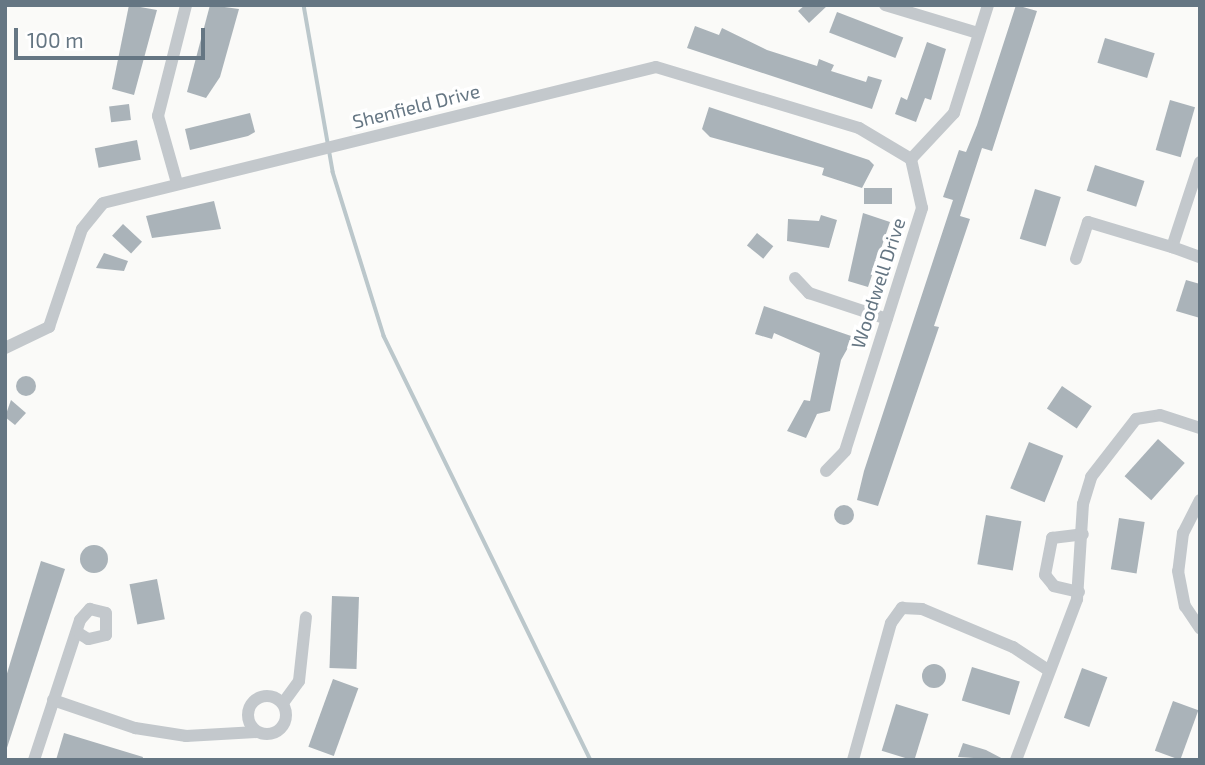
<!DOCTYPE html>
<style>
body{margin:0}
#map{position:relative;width:1205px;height:765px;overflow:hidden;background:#fafaf8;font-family:"Exo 2",sans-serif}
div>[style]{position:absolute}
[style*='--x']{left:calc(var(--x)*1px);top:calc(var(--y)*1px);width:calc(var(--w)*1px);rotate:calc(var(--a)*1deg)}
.stream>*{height:3.5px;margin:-1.75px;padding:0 1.75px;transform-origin:1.75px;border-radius:1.75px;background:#bbc7cb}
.building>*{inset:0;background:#aab3b9;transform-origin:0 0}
.round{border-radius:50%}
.minor>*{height:12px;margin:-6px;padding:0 6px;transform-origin:6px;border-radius:6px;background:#c3c8cc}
.minor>.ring{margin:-6px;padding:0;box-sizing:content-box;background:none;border:12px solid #c3c8cc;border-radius:50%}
span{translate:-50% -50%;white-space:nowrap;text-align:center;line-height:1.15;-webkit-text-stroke:7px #fff;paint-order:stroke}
.street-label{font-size:19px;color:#657683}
.frame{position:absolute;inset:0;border:7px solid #657683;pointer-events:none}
.scale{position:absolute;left:14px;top:28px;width:191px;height:32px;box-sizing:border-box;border:4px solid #657683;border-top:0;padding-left:9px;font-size:21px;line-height:24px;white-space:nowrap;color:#657683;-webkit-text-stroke:5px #fff;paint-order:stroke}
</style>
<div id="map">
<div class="stream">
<div style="--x:304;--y:5;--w:169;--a:80.1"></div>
<div style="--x:333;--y:172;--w:172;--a:72.7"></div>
<div style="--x:384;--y:336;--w:472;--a:64"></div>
</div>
<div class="building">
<div style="clip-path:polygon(129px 5px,157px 10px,134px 95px,112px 89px)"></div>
<div style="clip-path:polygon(210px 5px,239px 9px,220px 77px,206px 98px,187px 92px)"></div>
<div style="clip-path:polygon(805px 5px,828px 5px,809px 23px,798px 11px)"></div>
<div style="clip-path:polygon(1016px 5px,1037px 11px,992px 151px,982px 148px,960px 216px,970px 219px,934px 326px,939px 327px,878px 506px,857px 500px,864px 471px,953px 200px,943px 197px,959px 150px,966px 152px,977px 125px)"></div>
<div style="left:837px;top:12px;width:71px;height:22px;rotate:21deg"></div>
<div style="clip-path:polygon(695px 26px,719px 35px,722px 28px,767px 50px,817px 66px,819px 59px,834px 65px,831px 71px,866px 82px,868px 76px,882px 80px,872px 109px,687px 48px)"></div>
<div style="left:1105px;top:38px;width:52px;height:26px;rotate:17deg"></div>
<div style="clip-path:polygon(927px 42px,946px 49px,931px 100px,925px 98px,916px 122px,895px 114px,901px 97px,907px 100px)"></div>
<div style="left:1170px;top:100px;width:26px;height:52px;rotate:16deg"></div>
<div style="left:129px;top:104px;width:16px;height:20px;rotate:83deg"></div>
<div style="clip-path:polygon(709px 107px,869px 160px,874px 165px,862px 188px,822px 175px,824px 168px,710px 137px,702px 129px)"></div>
<div style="clip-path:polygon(250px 113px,255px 132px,248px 136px,190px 150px,185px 129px)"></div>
<div style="left:137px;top:140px;width:20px;height:43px;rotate:79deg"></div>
<div style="left:1095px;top:165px;width:52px;height:27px;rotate:18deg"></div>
<div style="left:892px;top:188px;width:16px;height:28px;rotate:90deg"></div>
<div style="left:1035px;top:189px;width:27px;height:52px;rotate:17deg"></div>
<div style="clip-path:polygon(214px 201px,221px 229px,152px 238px,146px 216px)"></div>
<div style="clip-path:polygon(863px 213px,890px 222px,868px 287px,848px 281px)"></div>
<div style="clip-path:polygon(821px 215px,837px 220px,829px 248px,787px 241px,788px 219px,819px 221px)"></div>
<div style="left:123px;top:224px;width:26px;height:16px;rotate:43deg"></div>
<div style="left:757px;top:233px;width:21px;height:16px;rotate:39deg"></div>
<div style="clip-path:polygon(104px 253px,128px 261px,124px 271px,96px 268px)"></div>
<div style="clip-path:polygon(1186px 280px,1200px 284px,1200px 318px,1176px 311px)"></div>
<div style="clip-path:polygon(764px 306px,854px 337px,841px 360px,830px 411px,817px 414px,806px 438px,787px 431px,804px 400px,810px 401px,820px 353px,774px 333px,772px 339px,755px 334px)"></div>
<div class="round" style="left:16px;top:376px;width:20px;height:20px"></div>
<div style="left:1062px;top:386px;width:36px;height:27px;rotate:34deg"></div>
<div style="clip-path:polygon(11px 400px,26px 413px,15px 425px,5px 417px)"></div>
<div style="left:1158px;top:439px;width:36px;height:50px;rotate:42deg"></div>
<div style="left:1029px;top:442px;width:37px;height:50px;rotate:22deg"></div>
<div class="round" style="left:834px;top:505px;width:20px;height:20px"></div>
<div style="left:986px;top:515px;width:36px;height:50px;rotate:10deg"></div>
<div style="left:1119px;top:518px;width:26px;height:52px;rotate:9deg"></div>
<div class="round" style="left:80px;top:545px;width:28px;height:28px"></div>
<div style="clip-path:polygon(41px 561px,65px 569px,5px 754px,5px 680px)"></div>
<div style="left:157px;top:579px;width:41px;height:28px;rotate:79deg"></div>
<div style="left:332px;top:596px;width:27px;height:72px;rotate:2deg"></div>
<div class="round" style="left:922px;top:664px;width:24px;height:24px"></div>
<div style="left:972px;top:667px;width:50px;height:35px;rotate:17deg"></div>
<div style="left:1082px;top:668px;width:27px;height:53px;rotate:20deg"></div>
<div style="left:333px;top:679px;width:27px;height:72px;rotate:20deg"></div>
<div style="left:1173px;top:701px;width:27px;height:53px;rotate:20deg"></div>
<div style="left:896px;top:704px;width:34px;height:49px;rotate:17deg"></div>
<div style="clip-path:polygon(64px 733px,143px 757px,142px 760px,56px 760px)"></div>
<div style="clip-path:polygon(963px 743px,986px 750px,1005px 760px,958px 757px)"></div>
</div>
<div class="minor">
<div style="--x:885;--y:5;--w:97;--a:16.8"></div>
<div style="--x:1200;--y:162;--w:89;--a:108.2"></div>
<div style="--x:1172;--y:247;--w:30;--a:20"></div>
<div style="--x:177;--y:183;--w:70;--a:-105.8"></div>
<div style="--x:158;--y:116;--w:114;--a:-75.8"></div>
<div style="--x:1076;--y:259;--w:39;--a:-72"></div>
<div style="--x:1088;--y:222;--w:88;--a:16.6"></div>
<div style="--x:795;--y:278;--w:21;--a:47"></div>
<div style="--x:809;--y:293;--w:82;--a:18.4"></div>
<div style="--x:5;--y:348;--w:49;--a:-25.5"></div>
<div style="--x:49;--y:327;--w:103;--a:-71.4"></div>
<div style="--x:82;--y:229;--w:33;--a:-51"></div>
<div style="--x:103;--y:203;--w:569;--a:-13.82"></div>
<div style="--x:656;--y:67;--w:212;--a:16.7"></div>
<div style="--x:859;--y:128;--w:61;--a:30.8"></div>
<div style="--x:826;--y:471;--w:28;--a:-46"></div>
<div style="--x:845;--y:451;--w:255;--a:-72.4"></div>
<div style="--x:922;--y:208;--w:50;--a:-102.7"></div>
<div style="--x:911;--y:159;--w:63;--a:-46.9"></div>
<div style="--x:954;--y:113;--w:113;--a:-72.5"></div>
<div style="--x:1200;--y:500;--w:37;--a:117"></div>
<div style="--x:1183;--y:533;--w:38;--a:97"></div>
<div style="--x:1178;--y:571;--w:36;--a:79"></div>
<div style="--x:1185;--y:606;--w:27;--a:56"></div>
<div style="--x:1079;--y:592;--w:26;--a:-167"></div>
<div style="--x:1054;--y:586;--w:14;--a:-129"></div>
<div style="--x:1045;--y:575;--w:38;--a:-79"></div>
<div style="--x:1052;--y:538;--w:31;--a:-7"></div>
<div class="ring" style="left:248px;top:696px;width:26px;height:26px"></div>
<div style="--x:53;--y:700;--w:87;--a:18.9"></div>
<div style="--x:135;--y:728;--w:52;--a:8.9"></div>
<div style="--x:186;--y:736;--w:71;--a:-3.2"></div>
<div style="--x:283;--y:703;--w:27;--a:-54"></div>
<div style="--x:299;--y:681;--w:64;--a:-83.8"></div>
<div style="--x:34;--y:760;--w:147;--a:-71.8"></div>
<div style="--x:80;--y:620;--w:15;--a:-48"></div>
<div style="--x:90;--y:609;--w:16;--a:14"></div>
<div style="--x:106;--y:613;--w:22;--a:90"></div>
<div style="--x:106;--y:635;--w:18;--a:167"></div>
<div style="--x:88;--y:639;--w:9;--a:-148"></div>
<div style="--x:853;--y:760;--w:142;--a:-74.5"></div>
<div style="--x:891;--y:623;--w:19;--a:-54"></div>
<div style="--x:902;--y:608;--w:20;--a:3"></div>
<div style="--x:922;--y:609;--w:99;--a:22.7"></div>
<div style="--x:1013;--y:647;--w:42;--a:33.3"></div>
<div style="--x:1016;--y:760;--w:172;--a:-69.2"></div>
<div style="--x:1077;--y:599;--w:95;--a:-86.4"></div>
<div style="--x:1083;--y:504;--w:28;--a:-73"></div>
<div style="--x:1091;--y:477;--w:73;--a:-52.2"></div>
<div style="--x:1136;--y:419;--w:24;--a:-9"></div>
<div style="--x:1160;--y:415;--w:42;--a:18"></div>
</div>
<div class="street-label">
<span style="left:416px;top:106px;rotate:-14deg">Shenfield Drive</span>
<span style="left:878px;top:283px;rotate:-72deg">Woodwell Drive</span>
</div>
<div class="frame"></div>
<div class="scale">100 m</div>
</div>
